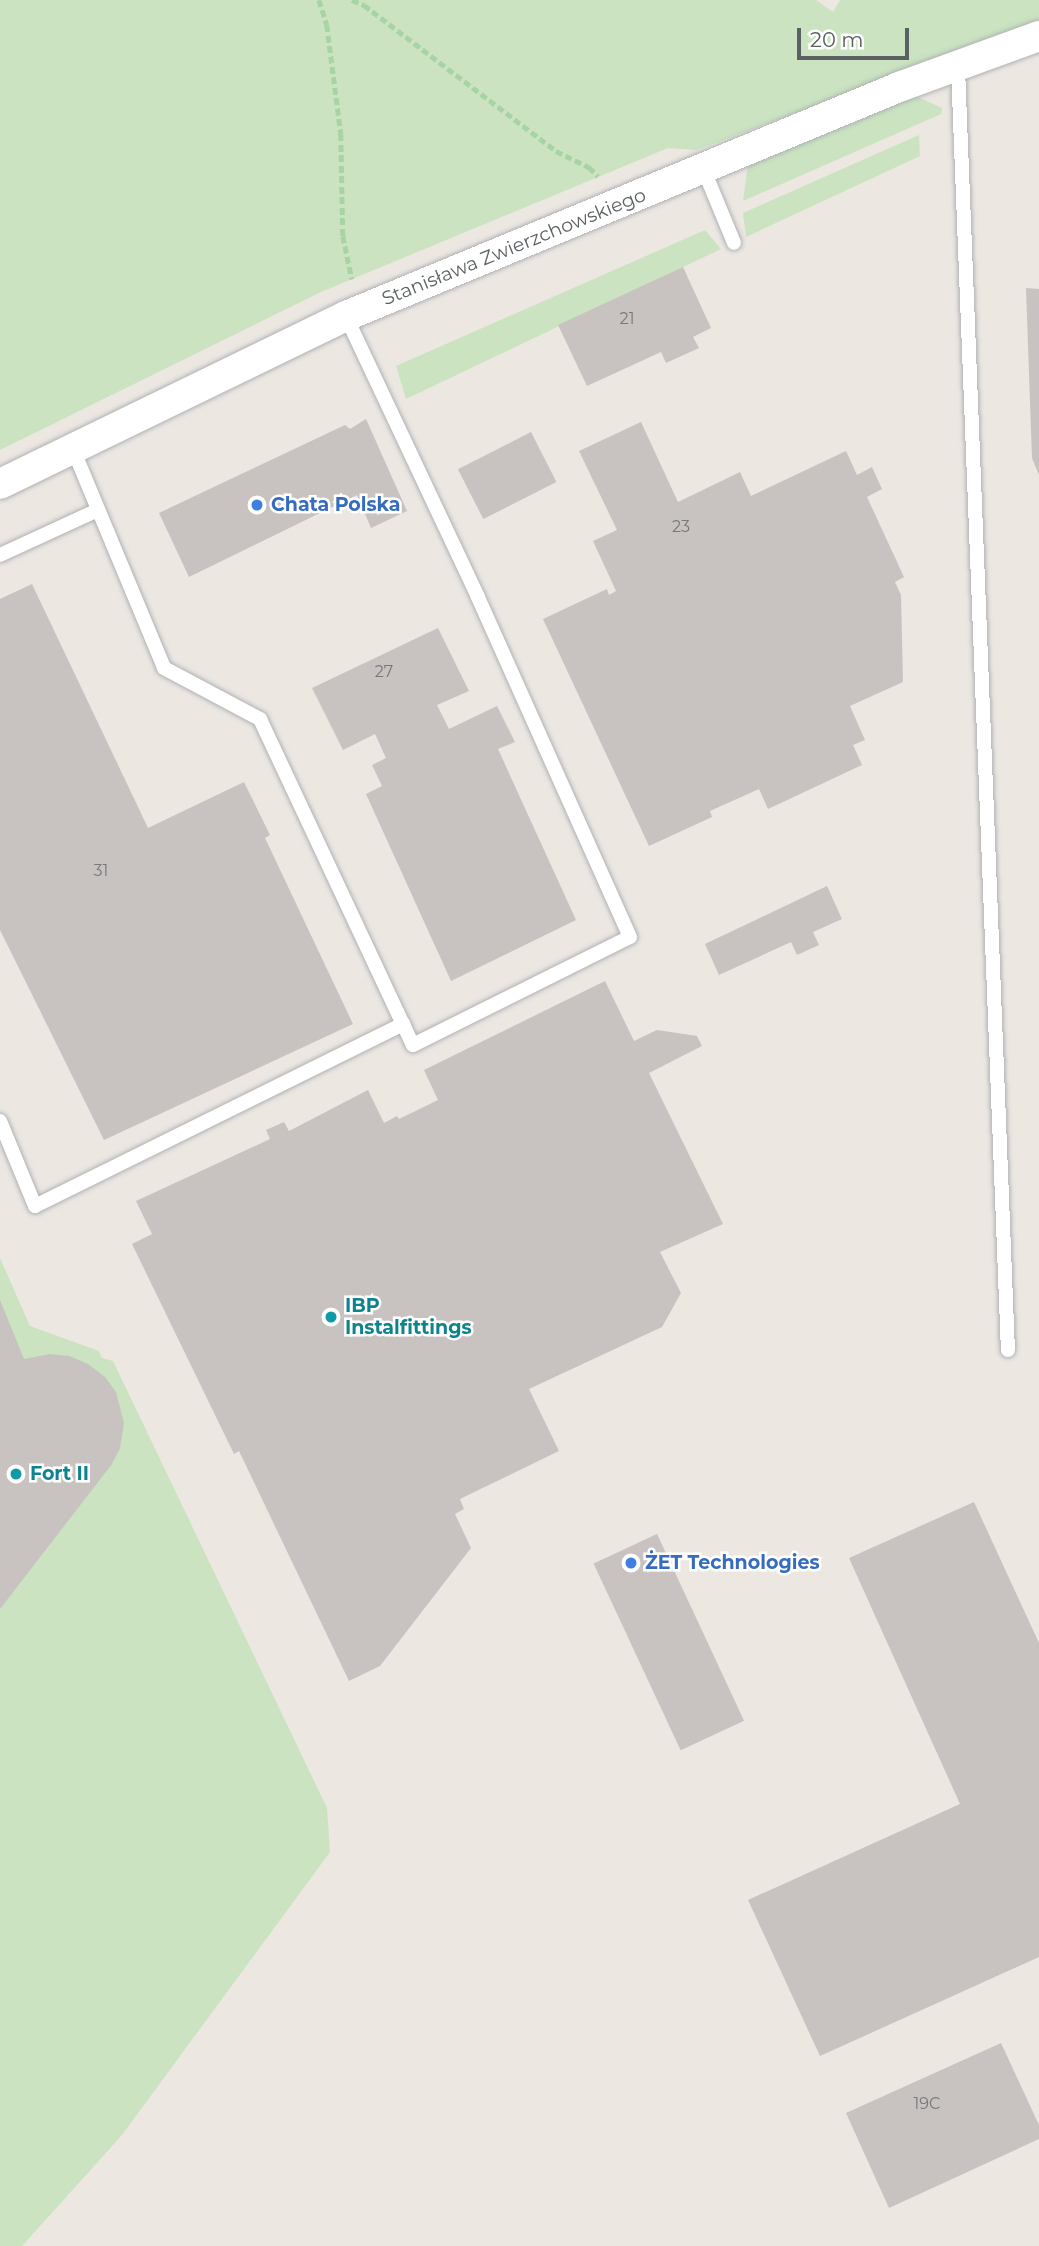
<!DOCTYPE html>
<meta charset="utf-8">
<style>
body{margin:0}
#map{position:relative;width:1039px;height:2246px;overflow:hidden;background:#ede7e2;font-family:Montserrat,sans-serif}
div>[style]{position:absolute}
[style*='--x']{left:calc(var(--x)*1px);top:calc(var(--y)*1px);width:calc(var(--w)*1px);rotate:calc(var(--a)*1deg)}
.green>*{inset:0;background:#cbe3c0}
.building>*{inset:0;background:#c8c2c0;transform-origin:0 0}
.path>*{height:4.5px;margin-top:-2.25px;transform-origin:0;background:repeating-linear-gradient(90deg,#a7d4a4 0 7px,transparent 0 10.5px)}
.roads{filter:drop-shadow(0 0 2px #aeb2b4) drop-shadow(0 0 2px #aeb2b4)}
.service>*{height:14px;margin:-7px;padding:0 7px;transform-origin:7px;border-radius:7px;background:#fff}
.minor>*{height:30px;margin:-15px;padding:0 15px;transform-origin:15px;border-radius:15px;background:#fff}
.dots>*{width:19px;height:19px;translate:-50% -50%;box-sizing:border-box;border:4px solid #fff;border-radius:50%}
span{translate:-50% -50%;white-space:nowrap;text-align:center;line-height:1.15;-webkit-text-stroke:5px #fff;paint-order:stroke}
.number-label{font-size:16px;color:#76787a}
.number-label span{-webkit-text-stroke-width:0}
.street-label{font-size:19px;color:#5b6062}
.shop-label{font-size:19px;color:#366cbe;font-weight:700}
.left{translate:0 -50%;text-align:left}
.culture-label{font-size:19px;color:#0d838f;font-weight:700}
.scale{position:absolute;left:797px;top:28px;width:112px;height:32px;box-sizing:border-box;border:4px solid #5b6062;border-top:0;padding-left:9px;font-size:21px;line-height:24px;white-space:nowrap;color:#5b6062;-webkit-text-stroke:5px #fff;paint-order:stroke}
</style>
<div id="map">
<div class="green">
<div style="clip-path:polygon(0 0,816px 0,833px 12px,840px 0,1039px 0,1039px 21px,697px 150px,668px 148px,321px 292px,0 450px)"></div>
<div style="clip-path:polygon(918px 97px,942px 108px,941px 114px,743px 201px,748px 164px,905px 98px)"></div>
<div style="clip-path:polygon(919px 135px,920px 156px,746px 237px,743px 213px)"></div>
<div style="clip-path:polygon(705px 230px,721px 249px,406px 399px,396px 366px)"></div>
<div style="clip-path:polygon(0 1258px,30px 1326px,99px 1351px,102px 1358px,113px 1361px,327px 1808px,330px 1852px,122px 2135px,22px 2246px,0 2246px)"></div>
</div>
<div class="building">
<div style="clip-path:polygon(683px 267px,711px 328px,693px 337px,699px 348px,666px 363px,661px 352px,587px 386px,558px 325px)"></div>
<div style="clip-path:polygon(1026px 288px,1039px 289px,1039px 475px,1032px 458px)"></div>
<div style="clip-path:polygon(366px 419px,407px 511px,371px 528px,357px 495px,189px 577px,159px 513px,345px 425px,350px 429px)"></div>
<div style="clip-path:polygon(641px 422px,678px 502px,740px 472px,751px 496px,846px 451px,857px 475px,872px 467px,882px 489px,867px 497px,904px 577px,895px 582px,901px 595px,903px 682px,850px 706px,865px 740px,853px 745px,862px 765px,768px 809px,759px 789px,710px 811px,712px 817px,649px 846px,543px 619px,607px 589px,609px 595px,616px 591px,593px 541px,617px 530px,579px 451px)"></div>
<div style="left:531px;top:432px;width:56px;height:82px;rotate:63deg"></div>
<div style="clip-path:polygon(32px 584px,148px 828px,244px 782px,270px 835px,265px 838px,353px 1024px,104px 1140px,0 930px,0 599px)"></div>
<div style="clip-path:polygon(438px 628px,469px 691px,437px 705px,449px 729px,497px 706px,515px 742px,498px 749px,576px 920px,451px 981px,366px 794px,382px 786px,372px 765px,386px 758px,375px 734px,343px 750px,312px 688px)"></div>
<div style="clip-path:polygon(827px 886px,842px 919px,813px 932px,819px 945px,797px 955px,791px 942px,719px 975px,705px 944px)"></div>
<div style="clip-path:polygon(605px 981px,634px 1041px,657px 1030px,697px 1036px,702px 1046px,649px 1073px,723px 1224px,660px 1252px,681px 1293px,662px 1327px,529px 1389px,559px 1451px,460px 1499px,464px 1509px,455px 1514px,471px 1548px,380px 1666px,349px 1681px,239px 1451px,234px 1454px,132px 1244px,152px 1234px,136px 1201px,270px 1139px,266px 1130px,284px 1122px,289px 1131px,368px 1090px,384px 1123px,397px 1116px,399px 1119px,438px 1100px,424px 1070px)"></div>
<div style="clip-path:polygon(0 1300px,24px 1359px,50px 1354px,69px 1356px,88px 1364px,105px 1377px,116px 1392px,124px 1423px,120px 1448px,112px 1464px,0 1609px)"></div>
<div style="clip-path:polygon(974px 1502px,1039px 1643px,1039px 1957px,820px 2056px,748px 1900px,960px 1804px,849px 1558px)"></div>
<div style="left:657px;top:1534px;width:206px;height:70px;rotate:65deg"></div>
<div style="clip-path:polygon(1001px 2043px,1039px 2125px,1039px 2139px,889px 2208px,846px 2113px)"></div>
</div>
<div class="path">
<div style="--x:319;--y:0;--w:26;--a:72"></div>
<div style="--x:327;--y:25;--w:110;--a:82.7"></div>
<div style="--x:341;--y:134;--w:102;--a:88.9"></div>
<div style="--x:343;--y:236;--w:44;--a:78.2"></div>
<div style="--x:352;--y:0;--w:13;--a:23"></div>
<div style="--x:364;--y:5;--w:241;--a:37.2"></div>
<div style="--x:556;--y:151;--w:37;--a:26"></div>
<div style="--x:589;--y:167;--w:13;--a:45"></div>
</div>
<div class="roads">
<div class="service">
<div style="--x:958;--y:68;--w:1283;--a:87.77"></div>
<div style="--x:703;--y:168;--w:81;--a:67.5"></div>
<div style="--x:73;--y:449;--w:237;--a:67.4"></div>
<div style="--x:164;--y:668;--w:109;--a:28"></div>
<div style="--x:260;--y:719;--w:337;--a:64.9"></div>
<div style="--x:0;--y:555;--w:108;--a:-24.7"></div>
<div style="--x:0;--y:1121;--w:92;--a:67.6"></div>
<div style="--x:35;--y:1206;--w:411;--a:-26.3"></div>
<div style="--x:403;--y:1024;--w:23;--a:65"></div>
<div style="--x:413;--y:1045;--w:242;--a:-26.5"></div>
<div style="--x:630;--y:937;--w:372;--a:-114.1"></div>
<div style="--x:478;--y:597;--w:310;--a:-115.2"></div>
</div>
<div class="minor">
<div style="--x:0;--y:484;--w:385;--a:-25.9"></div>
<div style="--x:346;--y:316;--w:599;--a:-22.49"></div>
<div style="--x:899;--y:87;--w:149;--a:-20"></div>
</div>
</div>
<div class="dots">
<div style="left:257px;top:505px;background:#3f7fe0"></div>
<div style="left:331px;top:1317px;background:#0f9aa8"></div>
<div style="left:16px;top:1474px;background:#0f9aa8"></div>
<div style="left:631px;top:1563px;background:#3f7fe0"></div>
</div>
<div class="number-label">
<span style="left:627px;top:319px">21</span>
<span style="left:681px;top:527px">23</span>
<span style="left:384px;top:672px">27</span>
<span style="left:101px;top:871px">31</span>
<span style="left:927px;top:2104px">19C</span>
</div>
<div class="street-label">
<span style="left:514px;top:247px;rotate:-22deg">Stanisława Zwierzchowskiego</span>
</div>
<div class="shop-label">
<span class="left" style="left:271px;top:505px">Chata Polska</span>
<span class="left" style="left:645px;top:1563px">ŻET Technologies</span>
</div>
<div class="culture-label">
<span class="left" style="left:345px;top:1317px">IBP<br>Instalfittings</span>
<span class="left" style="left:30px;top:1474px">Fort II</span>
</div>
<div class="scale">20 m</div>
</div>
